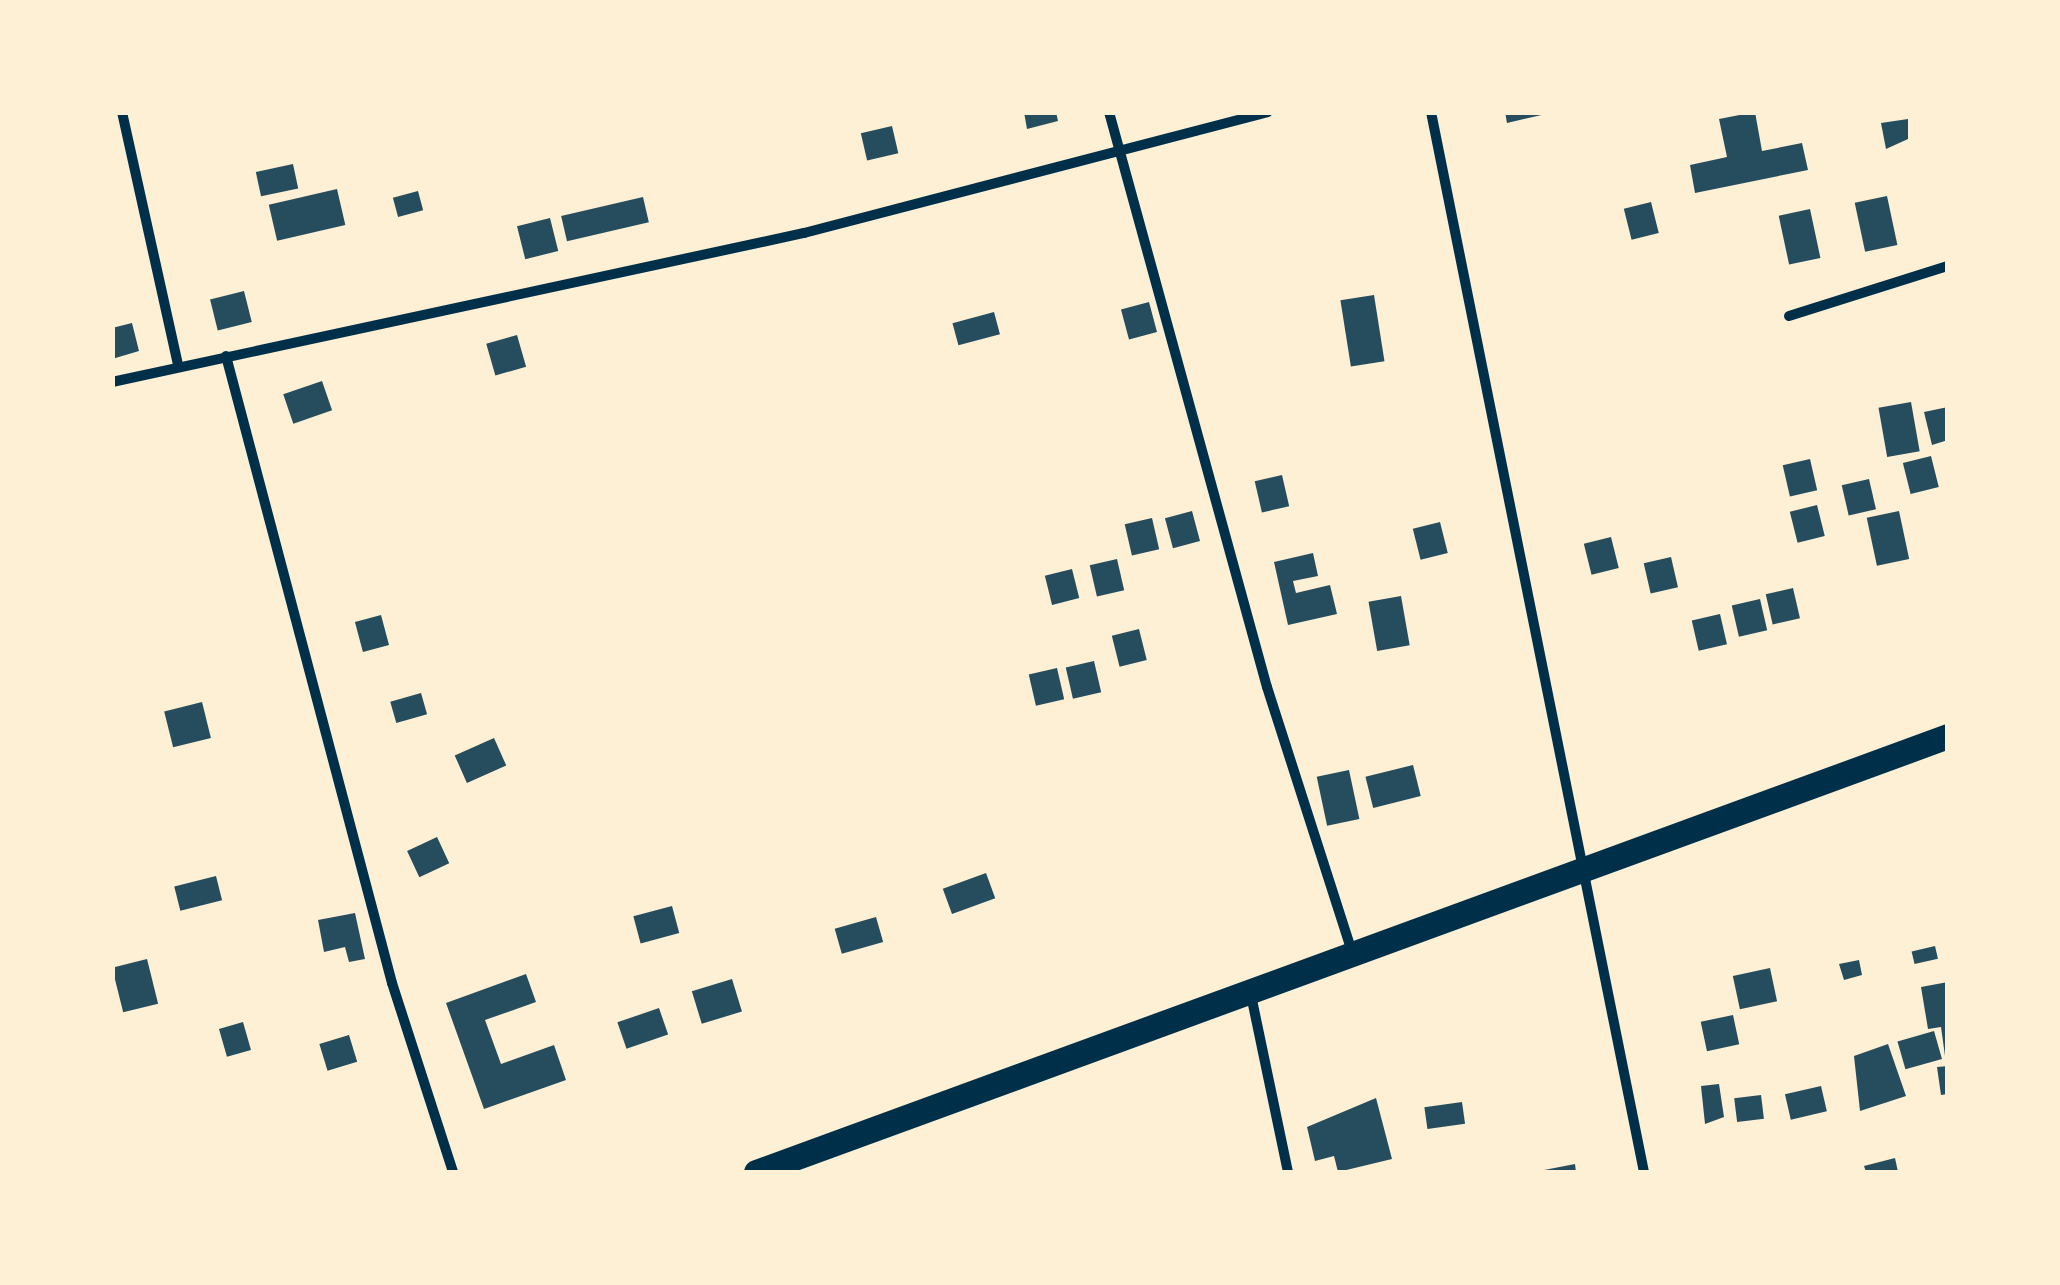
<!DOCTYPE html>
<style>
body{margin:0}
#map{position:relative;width:2060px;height:1285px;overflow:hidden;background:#fdf0d5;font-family:Quicksand,sans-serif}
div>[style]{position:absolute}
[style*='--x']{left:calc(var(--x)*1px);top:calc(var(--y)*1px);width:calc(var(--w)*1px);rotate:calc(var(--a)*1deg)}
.building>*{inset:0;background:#264d5e;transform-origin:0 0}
.minor>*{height:10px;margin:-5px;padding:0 5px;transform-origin:5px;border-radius:5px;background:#003049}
.primary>*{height:25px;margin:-12.5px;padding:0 12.5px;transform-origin:12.5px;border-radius:12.5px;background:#003049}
span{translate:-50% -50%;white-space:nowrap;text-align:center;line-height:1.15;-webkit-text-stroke:8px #fdf0d5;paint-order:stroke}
.frame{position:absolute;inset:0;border:115px solid #fdf0d5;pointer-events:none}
</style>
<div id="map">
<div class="building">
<div style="clip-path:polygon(1024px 112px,1056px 112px,1058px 121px,1027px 129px)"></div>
<div style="clip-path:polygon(1505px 112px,1546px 112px,1546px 114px,1507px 123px)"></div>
<div style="clip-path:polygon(1755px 112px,1762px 151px,1802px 143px,1808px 170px,1695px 193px,1690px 165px,1727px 157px,1719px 119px)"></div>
<div style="clip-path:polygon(1908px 119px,1908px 139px,1886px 149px,1881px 123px)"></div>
<div style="left:892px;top:126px;width:28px;height:32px;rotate:77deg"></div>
<div style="left:293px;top:164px;width:25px;height:38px;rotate:78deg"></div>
<div style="left:337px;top:189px;width:37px;height:70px;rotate:77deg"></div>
<div style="left:418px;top:191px;width:20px;height:26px;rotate:75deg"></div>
<div style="left:1887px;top:196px;width:50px;height:33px;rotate:78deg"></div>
<div style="left:643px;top:197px;width:26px;height:84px;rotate:77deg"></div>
<div style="left:1651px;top:202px;width:32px;height:28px;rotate:76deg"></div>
<div style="left:1810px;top:209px;width:50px;height:32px;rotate:78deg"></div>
<div style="left:550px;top:218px;width:34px;height:34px;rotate:76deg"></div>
<div style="left:244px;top:291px;width:32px;height:35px;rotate:76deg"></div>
<div style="left:1374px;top:295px;width:67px;height:34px;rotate:81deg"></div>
<div style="left:1149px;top:302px;width:31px;height:29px;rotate:75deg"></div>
<div style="left:994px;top:312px;width:23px;height:43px;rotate:75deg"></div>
<div style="clip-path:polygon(132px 323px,139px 351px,112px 359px,112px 328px)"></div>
<div style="left:517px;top:335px;width:33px;height:32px;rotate:74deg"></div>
<div style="left:322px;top:381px;width:31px;height:41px;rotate:71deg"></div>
<div style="left:1911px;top:402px;width:50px;height:33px;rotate:80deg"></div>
<div style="clip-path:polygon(1948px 407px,1948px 440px,1932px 445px,1924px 412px)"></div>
<div style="left:1931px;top:456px;width:32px;height:29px;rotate:76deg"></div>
<div style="left:1810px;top:459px;width:32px;height:28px;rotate:77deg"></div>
<div style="left:1282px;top:475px;width:32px;height:28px;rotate:77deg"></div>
<div style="left:1869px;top:479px;width:31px;height:28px;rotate:77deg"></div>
<div style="left:1817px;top:505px;width:32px;height:28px;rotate:76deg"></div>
<div style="left:1192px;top:511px;width:31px;height:28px;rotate:75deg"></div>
<div style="left:1899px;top:511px;width:49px;height:33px;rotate:78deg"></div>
<div style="left:1152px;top:518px;width:32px;height:28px;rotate:77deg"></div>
<div style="left:1440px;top:522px;width:32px;height:28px;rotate:76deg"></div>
<div style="left:1611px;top:537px;width:32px;height:28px;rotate:76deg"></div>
<div style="clip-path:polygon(1313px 553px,1318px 576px,1293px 581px,1296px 593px,1330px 585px,1337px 614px,1288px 625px,1274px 562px)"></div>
<div style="left:1671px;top:557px;width:31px;height:28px;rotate:77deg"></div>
<div style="left:1117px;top:559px;width:32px;height:28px;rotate:77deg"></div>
<div style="left:1072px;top:569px;width:30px;height:28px;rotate:76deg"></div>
<div style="left:1793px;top:588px;width:31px;height:28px;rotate:77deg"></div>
<div style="left:1401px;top:596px;width:50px;height:33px;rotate:80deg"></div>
<div style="left:1760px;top:599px;width:32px;height:29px;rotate:77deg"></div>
<div style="left:1720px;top:614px;width:31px;height:29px;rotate:77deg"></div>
<div style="left:381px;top:615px;width:31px;height:27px;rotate:75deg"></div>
<div style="left:1139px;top:629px;width:32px;height:28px;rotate:76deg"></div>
<div style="left:1094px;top:661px;width:32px;height:29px;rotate:77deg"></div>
<div style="left:1057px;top:668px;width:32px;height:29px;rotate:77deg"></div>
<div style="left:421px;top:693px;width:22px;height:32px;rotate:74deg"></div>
<div style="left:202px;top:702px;width:37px;height:39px;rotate:76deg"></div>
<div style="left:494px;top:738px;width:30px;height:43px;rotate:66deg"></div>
<div style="left:1413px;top:765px;width:32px;height:49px;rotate:76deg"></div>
<div style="left:1349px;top:770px;width:50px;height:33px;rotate:78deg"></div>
<div style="left:437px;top:837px;width:29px;height:33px;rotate:65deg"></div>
<div style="left:986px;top:873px;width:27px;height:46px;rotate:70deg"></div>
<div style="left:216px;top:876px;width:25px;height:43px;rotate:76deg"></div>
<div style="left:672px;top:906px;width:28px;height:40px;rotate:75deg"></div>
<div style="clip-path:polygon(355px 913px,365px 959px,349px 962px,345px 947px,324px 952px,318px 920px)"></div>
<div style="left:876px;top:917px;width:26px;height:43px;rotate:74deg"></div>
<div style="left:1935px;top:946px;width:13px;height:24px;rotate:77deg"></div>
<div style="left:147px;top:959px;width:46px;height:36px;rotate:76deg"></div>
<div style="clip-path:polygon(1859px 960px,1862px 975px,1844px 980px,1839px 964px)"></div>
<div style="left:1770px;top:968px;width:34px;height:38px;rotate:78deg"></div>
<div style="clip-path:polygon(526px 974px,536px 1002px,485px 1020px,501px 1064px,554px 1045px,566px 1080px,484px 1109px,446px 1003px)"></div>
<div style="left:732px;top:979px;width:34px;height:42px;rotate:73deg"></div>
<div style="clip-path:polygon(1948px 982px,1948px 1056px,1945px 1056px,1941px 1027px,1928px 1029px,1921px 987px)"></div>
<div style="left:659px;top:1008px;width:28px;height:44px;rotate:71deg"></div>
<div style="left:1733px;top:1015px;width:30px;height:33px;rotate:78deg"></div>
<div style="left:243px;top:1022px;width:29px;height:25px;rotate:74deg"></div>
<div style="left:1934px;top:1031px;width:29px;height:38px;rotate:74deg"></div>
<div style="left:349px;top:1035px;width:28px;height:31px;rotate:73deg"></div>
<div style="clip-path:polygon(1888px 1044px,1906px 1096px,1860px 1111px,1854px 1056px)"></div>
<div style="clip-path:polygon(1948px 1066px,1948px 1094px,1941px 1095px,1937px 1067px)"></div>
<div style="clip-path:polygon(1719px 1084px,1724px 1117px,1705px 1124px,1701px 1086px)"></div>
<div style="left:1821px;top:1086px;width:26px;height:37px;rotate:77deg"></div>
<div style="left:1761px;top:1095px;width:24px;height:27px;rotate:83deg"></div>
<div style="clip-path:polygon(1376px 1098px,1392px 1159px,1338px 1172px,1334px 1156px,1315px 1161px,1307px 1127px)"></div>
<div style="left:1462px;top:1102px;width:22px;height:38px;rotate:82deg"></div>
<div style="clip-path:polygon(1895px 1158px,1898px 1172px,1866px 1172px,1864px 1166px)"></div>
<div style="clip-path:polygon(1575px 1164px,1576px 1172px,1540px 1172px,1539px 1171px)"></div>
</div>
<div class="minor">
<div style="--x:122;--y:112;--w:259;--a:77.5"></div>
<div style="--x:1109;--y:112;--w:596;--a:74.64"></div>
<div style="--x:1267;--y:687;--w:278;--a:72.2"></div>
<div style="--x:1431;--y:112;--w:1081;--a:78.64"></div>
<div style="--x:1789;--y:316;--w:167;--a:-17.5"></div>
<div style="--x:226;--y:356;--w:649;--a:75.17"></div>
<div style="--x:392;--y:983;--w:199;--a:72.1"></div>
<div style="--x:112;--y:382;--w:708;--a:-12.15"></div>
<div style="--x:804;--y:233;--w:479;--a:-14.6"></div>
<div style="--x:1251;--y:995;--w:181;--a:78.2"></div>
</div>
<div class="primary">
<div style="--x:756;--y:1172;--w:1269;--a:-20.09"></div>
</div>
<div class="frame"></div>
</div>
